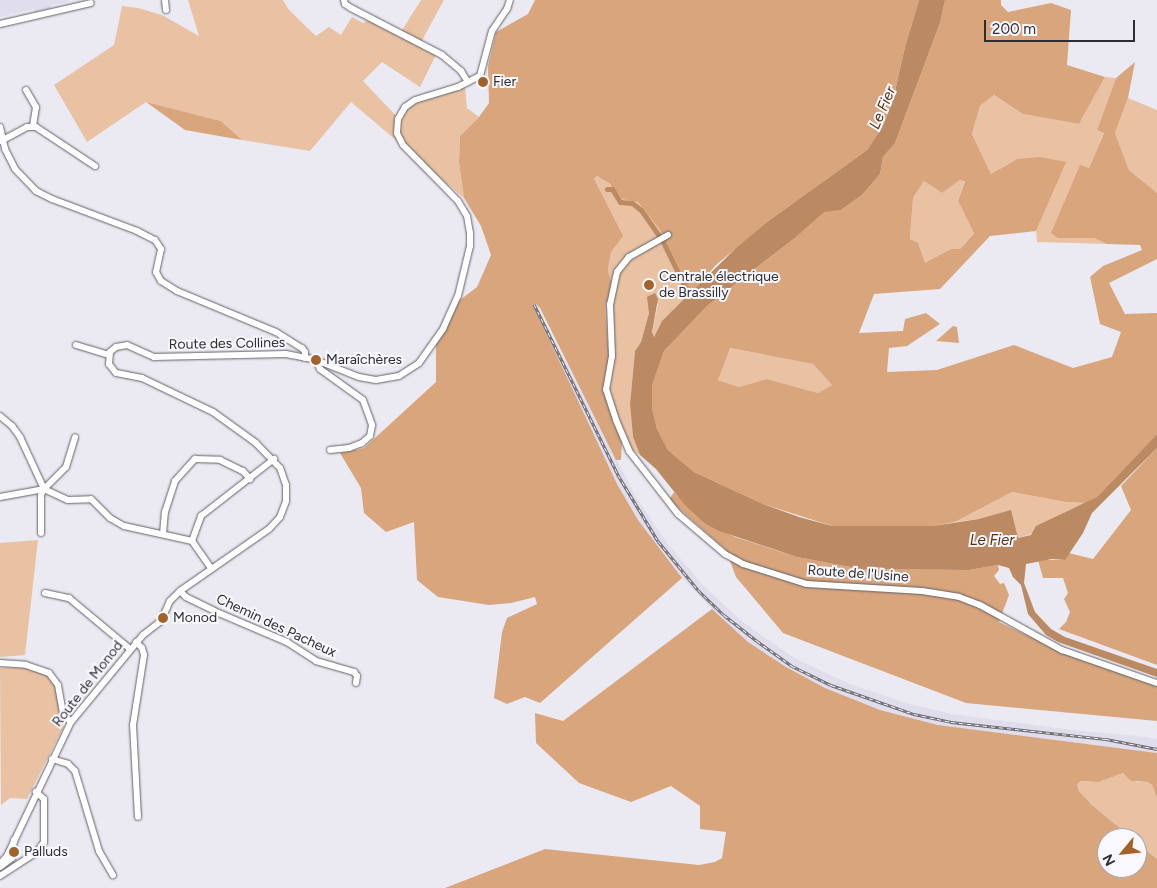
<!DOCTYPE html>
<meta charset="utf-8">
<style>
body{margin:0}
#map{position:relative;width:1157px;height:888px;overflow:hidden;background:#ebeaf2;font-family:Figtree,sans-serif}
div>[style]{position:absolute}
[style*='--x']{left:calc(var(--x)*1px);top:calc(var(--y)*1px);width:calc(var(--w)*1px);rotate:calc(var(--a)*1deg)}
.built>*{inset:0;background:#e0deed}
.green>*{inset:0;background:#e9c2a3}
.forest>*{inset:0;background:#d8a57d}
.water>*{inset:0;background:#bb8a62}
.canal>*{height:5px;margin:-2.5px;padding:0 2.5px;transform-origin:2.5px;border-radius:2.5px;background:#bb8a62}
.roads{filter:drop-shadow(0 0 1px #616067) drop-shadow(0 0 1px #616067)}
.minor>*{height:6px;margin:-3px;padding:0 3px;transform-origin:3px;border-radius:3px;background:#fff}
.rail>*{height:3px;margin-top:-1.5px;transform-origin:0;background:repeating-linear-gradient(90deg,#f9f8fe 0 4px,#69686d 0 8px);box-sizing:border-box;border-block:1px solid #69686d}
.dots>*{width:14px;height:14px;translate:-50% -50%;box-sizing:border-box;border:2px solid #f9f8fe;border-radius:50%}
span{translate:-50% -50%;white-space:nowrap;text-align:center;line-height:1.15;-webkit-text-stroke:4px #f9f8fe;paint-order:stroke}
.poi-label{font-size:14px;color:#2e2d30}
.left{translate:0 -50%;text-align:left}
.street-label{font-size:14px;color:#2e2d30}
.water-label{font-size:15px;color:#533111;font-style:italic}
.north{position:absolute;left:1097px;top:828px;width:50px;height:50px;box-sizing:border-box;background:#f9f8fe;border:1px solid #a8a7ac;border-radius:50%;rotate:242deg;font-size:14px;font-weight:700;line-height:20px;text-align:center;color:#2e2d30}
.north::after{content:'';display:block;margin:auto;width:18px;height:22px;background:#a2632a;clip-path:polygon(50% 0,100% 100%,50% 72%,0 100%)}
.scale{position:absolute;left:984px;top:20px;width:151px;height:22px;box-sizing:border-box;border:2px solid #2e2d30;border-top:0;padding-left:6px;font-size:15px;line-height:18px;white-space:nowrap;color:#2e2d30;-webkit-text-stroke:4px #f9f8fe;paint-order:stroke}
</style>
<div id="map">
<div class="built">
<div style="clip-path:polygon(0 0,68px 0,69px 2px,51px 5px,51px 9px,35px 12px,34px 9px,0 17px)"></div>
<div style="clip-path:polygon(536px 304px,636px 497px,668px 544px,703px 585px,744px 623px,796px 659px,850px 684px,906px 703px,952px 714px,1072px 730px,1146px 737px,1157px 739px,1157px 753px,938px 725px,880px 710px,824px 688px,786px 667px,748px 642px,712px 609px,682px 578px,638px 520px,617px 484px,534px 311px,533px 305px)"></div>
</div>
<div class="green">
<div style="clip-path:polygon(188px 0,283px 0,289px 10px,316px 36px,329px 27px,341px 35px,352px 17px,363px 23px,368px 20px,399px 35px,421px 0,444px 0,419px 46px,436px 55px,420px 87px,382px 62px,363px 81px,401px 121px,405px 112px,417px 101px,465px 87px,467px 108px,479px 117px,460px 136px,459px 162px,464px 198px,351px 102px,310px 151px,242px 140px,221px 121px,146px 102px,87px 142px,54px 85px,114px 45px,122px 6px,138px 8px,162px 15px,199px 36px)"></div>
<div style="clip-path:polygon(1105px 77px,1116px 78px,1097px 130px,1104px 132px,1089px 168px,1080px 166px,1058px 238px,1094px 238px,1107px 244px,1037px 242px,1036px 231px,1065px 162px,1017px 159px,991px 174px,972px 134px,980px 106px,994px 95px,1023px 114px,1079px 124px)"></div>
<div style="clip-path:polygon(1128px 98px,1157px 110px,1157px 193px,1129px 170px,1115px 133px)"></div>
<div style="clip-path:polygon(597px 176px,614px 187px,620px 197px,638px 202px,660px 230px,685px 281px,689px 296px,662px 321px,654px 337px,652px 332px,658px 304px,649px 299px,649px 313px,641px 342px,635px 351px,630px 404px,633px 437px,640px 455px,622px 442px,604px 389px,609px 355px,605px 311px,606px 303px,613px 297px,614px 292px,608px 270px,611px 252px,622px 236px,599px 192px,594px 179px)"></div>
<div style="clip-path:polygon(960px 180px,965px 180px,958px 201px,974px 232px,960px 249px,951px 249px,925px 264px,918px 244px,910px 239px,913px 198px,924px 181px,942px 193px)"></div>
<div style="clip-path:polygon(729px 348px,813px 364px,832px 385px,818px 393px,767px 379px,739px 387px,718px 380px)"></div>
<div style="clip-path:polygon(1012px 492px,1066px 502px,1086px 503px,1065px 512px,1031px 534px,1018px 538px,979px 519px,955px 522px)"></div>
<div style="clip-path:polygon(38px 540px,25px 655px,0 657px,0 543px)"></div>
<div style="clip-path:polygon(23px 667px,45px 674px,54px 682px,58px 692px,59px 713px,64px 726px,27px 799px,10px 798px,1px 805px,0 668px)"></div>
<div style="clip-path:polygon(1123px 773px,1136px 782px,1148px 782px,1152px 785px,1157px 798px,1157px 859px,1137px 843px,1137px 838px,1132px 838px,1092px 805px,1079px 791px,1077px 785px,1079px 781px,1099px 782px)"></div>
</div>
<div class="forest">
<div style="clip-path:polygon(535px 0,919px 0,905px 47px,893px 100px,883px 126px,867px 150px,767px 222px,716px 265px,689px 296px,685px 281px,660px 230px,638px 202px,622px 199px,610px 184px,597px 176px,594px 179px,623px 236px,611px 252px,608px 270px,614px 292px,613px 297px,606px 303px,605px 311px,609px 355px,609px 406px,622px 442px,621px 460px,616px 460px,540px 308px,536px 304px,533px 305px,617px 484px,638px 520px,682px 578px,540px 703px,525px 697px,507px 704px,494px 698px,502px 632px,507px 618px,537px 604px,535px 597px,511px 603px,489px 605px,438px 597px,417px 580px,414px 522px,386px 532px,364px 513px,361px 488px,340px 453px,364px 448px,436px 382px,436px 343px,460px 300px,477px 287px,491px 255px,481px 226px,464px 198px,459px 162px,460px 136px,479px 117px,489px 103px,488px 66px,496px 32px,528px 14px)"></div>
<div style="clip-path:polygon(evenodd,945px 0,1001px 0,1001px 5px,1008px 12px,1051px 3px,1071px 10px,1067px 65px,1105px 77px,1079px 124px,1023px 114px,994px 95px,980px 106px,972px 134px,991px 174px,1017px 159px,1040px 157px,1066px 162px,1036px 231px,990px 236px,940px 289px,874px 294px,859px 333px,903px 331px,905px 319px,926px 313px,940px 324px,907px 346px,889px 348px,887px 372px,937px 370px,1014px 345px,1073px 368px,1112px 357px,1121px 332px,1100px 324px,1090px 277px,1103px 266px,1142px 250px,1140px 245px,1107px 244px,1094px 238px,1058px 238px,1051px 233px,1080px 165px,1089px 168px,1104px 133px,1097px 130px,1116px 78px,1135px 62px,1128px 98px,1115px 133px,1129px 170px,1157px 193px,1157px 259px,1109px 283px,1125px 314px,1157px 313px,1157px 434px,1097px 497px,1086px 503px,1066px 502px,1012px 492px,955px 522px,933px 526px,832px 526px,763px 504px,694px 472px,668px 450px,657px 429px,652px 408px,652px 384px,664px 351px,707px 306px,796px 237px,824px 211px,841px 210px,862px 195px,880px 174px,883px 157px,895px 143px,940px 23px,945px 0,960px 180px,965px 181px,958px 201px,974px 233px,960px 249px,951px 249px,925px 263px,918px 243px,910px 239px,913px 198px,924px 181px,942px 193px,960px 180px,945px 0,730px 348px,813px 364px,832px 385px,818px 393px,767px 379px,739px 387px,718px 380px,730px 348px)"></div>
<div style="clip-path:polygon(146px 102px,221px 121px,242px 140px,185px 130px)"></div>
<div style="clip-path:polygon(953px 326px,957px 327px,959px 343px,936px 341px)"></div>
<div style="clip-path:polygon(1157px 448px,1157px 665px,1059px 629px,1066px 622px,1070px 612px,1064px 599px,1068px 593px,1063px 578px,1043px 578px,1038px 560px,1064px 560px,1069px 553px,1093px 559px,1131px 510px,1121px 486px)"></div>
<div style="clip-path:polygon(674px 492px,704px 523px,735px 537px,797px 557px,861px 569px,969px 570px,998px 565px,999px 570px,994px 576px,1000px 584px,1004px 583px,1009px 595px,999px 622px,1073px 657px,1157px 686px,1157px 721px,966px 703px,783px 633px,736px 577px,726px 550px,669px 500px)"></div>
<div style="clip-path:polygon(712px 609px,748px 642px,786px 667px,825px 688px,880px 710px,938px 725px,1157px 753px,1157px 798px,1152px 785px,1148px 782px,1131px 781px,1123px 773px,1099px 782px,1080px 781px,1077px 785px,1079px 791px,1092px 805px,1132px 838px,1107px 838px,1107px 868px,1137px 868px,1137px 843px,1157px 859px,1157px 888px,445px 888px,545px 849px,699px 865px,715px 862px,722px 858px,726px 832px,700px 829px,700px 806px,671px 786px,631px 802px,579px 783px,536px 743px,535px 713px,563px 721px)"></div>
</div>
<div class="water">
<div style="clip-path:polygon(919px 0,945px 0,940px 23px,895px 143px,883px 157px,880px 174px,862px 195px,841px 210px,824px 212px,796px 237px,707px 306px,664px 351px,652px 385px,652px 408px,657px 429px,668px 450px,694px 472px,763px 504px,799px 517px,832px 526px,933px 526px,979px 519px,1011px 510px,1018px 538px,1031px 535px,1036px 526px,1097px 497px,1157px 434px,1157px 448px,1092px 513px,1083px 533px,1065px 560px,1052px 559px,1026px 564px,1024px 583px,1035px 612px,1051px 629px,1065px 637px,1157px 669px,1157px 677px,1058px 642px,1046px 635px,1028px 614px,1021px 585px,1013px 577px,1009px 568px,998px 565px,969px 570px,861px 569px,797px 557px,719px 531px,704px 523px,684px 504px,656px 469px,640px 455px,633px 437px,630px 404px,635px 351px,641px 342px,649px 313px,647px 297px,655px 293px,658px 299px,652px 332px,654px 337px,662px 321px,737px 247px,767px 222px,867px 150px,883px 126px,893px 100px,905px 47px)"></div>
</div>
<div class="canal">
<div style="--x:607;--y:189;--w:5;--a:0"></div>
<div style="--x:612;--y:189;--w:15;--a:58"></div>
<div style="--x:620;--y:202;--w:12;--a:5"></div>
<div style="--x:632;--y:203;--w:11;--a:38"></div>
<div style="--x:641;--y:210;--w:39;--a:55"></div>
<div style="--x:663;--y:242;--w:55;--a:63.9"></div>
</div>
<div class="roads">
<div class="minor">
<div style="--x:165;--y:0;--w:10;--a:84"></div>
<div style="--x:344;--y:0;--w:4;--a:76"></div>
<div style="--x:345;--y:4;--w:7;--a:34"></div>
<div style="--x:351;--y:8;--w:102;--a:27.3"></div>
<div style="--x:442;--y:55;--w:25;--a:40"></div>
<div style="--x:461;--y:71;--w:13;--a:58"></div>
<div style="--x:0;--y:24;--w:93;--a:-13"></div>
<div style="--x:26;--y:90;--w:20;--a:60"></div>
<div style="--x:36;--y:107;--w:19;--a:99"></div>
<div style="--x:0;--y:127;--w:23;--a:77"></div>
<div style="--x:5;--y:149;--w:22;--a:63"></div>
<div style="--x:15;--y:169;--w:30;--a:46"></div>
<div style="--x:36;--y:191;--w:18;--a:27"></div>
<div style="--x:52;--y:199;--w:91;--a:20.6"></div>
<div style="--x:137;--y:231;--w:20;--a:27"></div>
<div style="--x:155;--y:240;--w:11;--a:56"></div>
<div style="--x:161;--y:249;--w:24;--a:102"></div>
<div style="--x:156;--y:272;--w:10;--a:61"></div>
<div style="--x:161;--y:281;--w:19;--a:32"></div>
<div style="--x:177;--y:291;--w:107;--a:22.5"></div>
<div style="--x:276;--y:332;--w:31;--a:32"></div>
<div style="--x:302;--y:348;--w:5;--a:53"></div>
<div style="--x:305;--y:352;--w:6;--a:90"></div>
<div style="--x:1;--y:141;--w:30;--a:-28"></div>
<div style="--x:27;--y:127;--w:9;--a:0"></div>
<div style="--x:36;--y:127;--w:71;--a:33.5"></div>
<div style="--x:668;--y:235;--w:45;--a:150.6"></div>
<div style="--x:629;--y:257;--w:19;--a:129"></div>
<div style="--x:617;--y:272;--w:33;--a:102"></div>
<div style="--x:610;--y:304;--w:52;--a:87.8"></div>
<div style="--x:612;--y:356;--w:34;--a:100"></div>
<div style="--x:606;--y:389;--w:33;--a:72"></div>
<div style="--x:616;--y:420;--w:34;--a:67"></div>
<div style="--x:629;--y:451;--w:80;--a:52.1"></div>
<div style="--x:678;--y:514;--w:62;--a:40.4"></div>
<div style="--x:725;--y:554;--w:21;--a:29"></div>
<div style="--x:743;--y:564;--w:67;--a:17.4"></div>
<div style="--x:807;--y:584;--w:115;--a:3.5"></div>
<div style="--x:922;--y:591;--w:37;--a:9"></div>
<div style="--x:959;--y:597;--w:22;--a:21"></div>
<div style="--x:980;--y:605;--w:94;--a:28.8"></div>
<div style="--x:1062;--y:650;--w:101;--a:19.2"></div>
<div style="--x:76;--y:345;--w:34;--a:17"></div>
<div style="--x:316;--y:360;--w:10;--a:66"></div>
<div style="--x:320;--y:369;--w:53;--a:35.8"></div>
<div style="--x:363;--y:400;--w:27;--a:70"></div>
<div style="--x:372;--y:425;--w:11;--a:100"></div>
<div style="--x:370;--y:436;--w:11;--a:139"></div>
<div style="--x:362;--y:443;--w:14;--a:159"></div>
<div style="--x:349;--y:448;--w:19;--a:174"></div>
<div style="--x:0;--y:416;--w:16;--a:40"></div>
<div style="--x:12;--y:426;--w:14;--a:54"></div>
<div style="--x:20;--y:437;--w:57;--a:65.2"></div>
<div style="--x:44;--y:489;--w:26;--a:25"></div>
<div style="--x:68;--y:500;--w:23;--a:-2"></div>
<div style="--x:91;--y:499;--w:27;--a:45"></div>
<div style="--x:110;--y:518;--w:16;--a:30"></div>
<div style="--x:124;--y:526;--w:70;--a:12.4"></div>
<div style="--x:192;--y:541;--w:33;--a:55"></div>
<div style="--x:0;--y:497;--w:45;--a:-10.3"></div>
<div style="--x:41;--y:533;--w:38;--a:-90"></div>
<div style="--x:41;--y:495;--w:7;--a:-63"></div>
<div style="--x:44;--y:489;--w:31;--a:-45"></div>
<div style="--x:66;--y:467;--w:31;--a:-73"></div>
<div style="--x:163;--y:534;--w:22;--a:-85"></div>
<div style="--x:165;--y:512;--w:33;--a:-72"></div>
<div style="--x:175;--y:481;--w:30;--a:-48"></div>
<div style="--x:195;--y:459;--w:25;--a:2"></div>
<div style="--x:220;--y:460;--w:25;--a:26"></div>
<div style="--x:243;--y:471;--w:11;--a:49"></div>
<div style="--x:192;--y:541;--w:27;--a:-70"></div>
<div style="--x:201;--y:516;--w:93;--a:-38"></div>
<div style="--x:180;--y:591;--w:8;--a:45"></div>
<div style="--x:186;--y:597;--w:39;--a:26"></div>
<div style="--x:221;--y:614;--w:72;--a:23"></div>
<div style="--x:287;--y:642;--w:35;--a:33"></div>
<div style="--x:316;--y:661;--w:40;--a:16"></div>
<div style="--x:354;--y:672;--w:5;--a:53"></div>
<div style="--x:357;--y:676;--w:7;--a:98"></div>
<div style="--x:45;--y:593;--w:25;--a:12"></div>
<div style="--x:69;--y:598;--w:80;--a:39.9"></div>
<div style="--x:136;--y:642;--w:8;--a:45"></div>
<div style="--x:142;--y:648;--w:7;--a:74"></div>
<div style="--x:144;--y:655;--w:71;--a:98.9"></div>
<div style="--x:133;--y:725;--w:92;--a:86.9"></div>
<div style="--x:0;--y:663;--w:26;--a:4"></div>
<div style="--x:26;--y:665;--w:24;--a:19"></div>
<div style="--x:49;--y:673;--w:15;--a:53"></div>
<div style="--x:58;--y:685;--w:29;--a:80"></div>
<div style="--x:63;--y:714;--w:11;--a:45"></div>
<div style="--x:52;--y:759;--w:17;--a:17"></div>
<div style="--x:68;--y:764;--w:10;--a:45"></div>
<div style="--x:75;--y:771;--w:84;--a:73.3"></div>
<div style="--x:99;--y:851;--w:28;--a:60"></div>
<div style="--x:0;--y:864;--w:11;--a:-49"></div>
<div style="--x:7;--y:856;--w:148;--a:-64.5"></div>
<div style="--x:71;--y:722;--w:113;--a:-50.4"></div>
<div style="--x:143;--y:635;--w:23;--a:-38"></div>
<div style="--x:161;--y:621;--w:22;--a:-66"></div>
<div style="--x:170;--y:601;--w:14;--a:-45"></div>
<div style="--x:180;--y:591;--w:108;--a:-34.9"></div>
<div style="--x:269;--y:529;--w:16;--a:-47"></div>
<div style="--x:280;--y:517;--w:17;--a:-69"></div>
<div style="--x:286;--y:501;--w:16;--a:-90"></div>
<div style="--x:286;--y:485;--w:18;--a:-109"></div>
<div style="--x:280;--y:468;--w:35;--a:-134"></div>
<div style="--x:256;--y:443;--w:53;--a:-144.2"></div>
<div style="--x:213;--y:412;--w:79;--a:-154.4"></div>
<div style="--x:142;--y:378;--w:26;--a:-169"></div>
<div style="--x:116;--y:373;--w:11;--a:-128"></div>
<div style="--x:109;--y:364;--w:12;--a:-85"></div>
<div style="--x:110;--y:352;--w:8;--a:-40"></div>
<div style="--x:116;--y:347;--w:11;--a:-10"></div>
<div style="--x:127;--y:345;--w:30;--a:24"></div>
<div style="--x:154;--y:357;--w:132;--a:-1.3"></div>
<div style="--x:286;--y:354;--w:31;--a:11"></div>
<div style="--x:316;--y:360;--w:46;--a:21.6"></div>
<div style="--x:359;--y:377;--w:17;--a:10"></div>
<div style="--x:376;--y:380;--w:23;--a:-10"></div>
<div style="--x:399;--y:376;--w:24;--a:-33"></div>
<div style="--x:419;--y:363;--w:42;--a:-54.8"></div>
<div style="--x:443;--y:329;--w:36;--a:-66"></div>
<div style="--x:458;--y:296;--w:51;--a:-76.5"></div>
<div style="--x:470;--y:246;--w:13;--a:-90"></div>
<div style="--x:470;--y:233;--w:17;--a:-100"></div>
<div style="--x:467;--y:216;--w:17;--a:-121"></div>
<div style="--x:458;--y:201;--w:78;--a:-134.5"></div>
<div style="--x:403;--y:145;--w:13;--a:-117"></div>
<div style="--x:397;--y:133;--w:14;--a:-86"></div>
<div style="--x:398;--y:119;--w:14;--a:-60"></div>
<div style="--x:405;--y:107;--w:12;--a:-35"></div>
<div style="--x:415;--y:100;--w:45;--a:-16.8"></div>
<div style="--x:458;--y:87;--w:25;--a:-27"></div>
<div style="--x:480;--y:76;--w:47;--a:-75.1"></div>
<div style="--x:492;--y:31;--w:27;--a:-56"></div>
<div style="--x:507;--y:9;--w:9;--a:-72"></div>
<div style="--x:0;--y:867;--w:15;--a:-37"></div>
<div style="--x:12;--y:858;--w:18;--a:-84"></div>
<div style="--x:0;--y:876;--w:44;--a:-33"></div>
<div style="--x:37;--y:852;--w:12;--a:-55"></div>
<div style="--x:44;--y:842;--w:43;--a:-90"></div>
<div style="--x:44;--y:799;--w:11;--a:-139"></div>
</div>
</div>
<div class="rail">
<div style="--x:534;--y:304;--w:191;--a:63.8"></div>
<div style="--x:618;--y:475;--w:77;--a:58.8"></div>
<div style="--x:658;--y:541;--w:63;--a:50.8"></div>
<div style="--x:698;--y:590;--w:36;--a:44"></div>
<div style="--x:724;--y:615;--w:42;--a:38.2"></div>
<div style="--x:757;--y:641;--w:43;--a:35.5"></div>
<div style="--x:792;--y:666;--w:43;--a:26"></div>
<div style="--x:831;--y:685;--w:88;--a:19.3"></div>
<div style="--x:914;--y:714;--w:38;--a:12"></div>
<div style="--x:951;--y:722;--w:156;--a:6.3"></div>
<div style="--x:1106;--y:739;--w:52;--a:11.1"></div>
</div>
<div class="dots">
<div style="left:483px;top:82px;background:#a2632a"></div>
<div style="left:649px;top:285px;background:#a2632a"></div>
<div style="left:316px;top:360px;background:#a2632a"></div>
<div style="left:163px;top:618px;background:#a2632a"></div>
<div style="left:14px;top:852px;background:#a2632a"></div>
</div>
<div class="poi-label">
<span class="left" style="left:493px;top:82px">Fier</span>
<span class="left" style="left:659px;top:285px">Centrale électrique<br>de Brassilly</span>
<span class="left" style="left:326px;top:360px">Maraîchères</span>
<span class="left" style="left:173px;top:618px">Monod</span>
<span class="left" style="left:24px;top:852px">Palluds</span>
</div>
<div class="street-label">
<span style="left:227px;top:344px;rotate:-1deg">Route des Collines</span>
<span style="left:858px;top:574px;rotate:4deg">Route de l'Usine</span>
<span style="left:276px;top:626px;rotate:25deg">Chemin des Pacheux</span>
<span style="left:88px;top:684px;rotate:-52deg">Route de Monod</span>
</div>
<div class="water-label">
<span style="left:883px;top:108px;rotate:-67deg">Le Fier</span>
<span style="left:992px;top:541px">Le Fier</span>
</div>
<div class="north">N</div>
<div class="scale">200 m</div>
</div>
